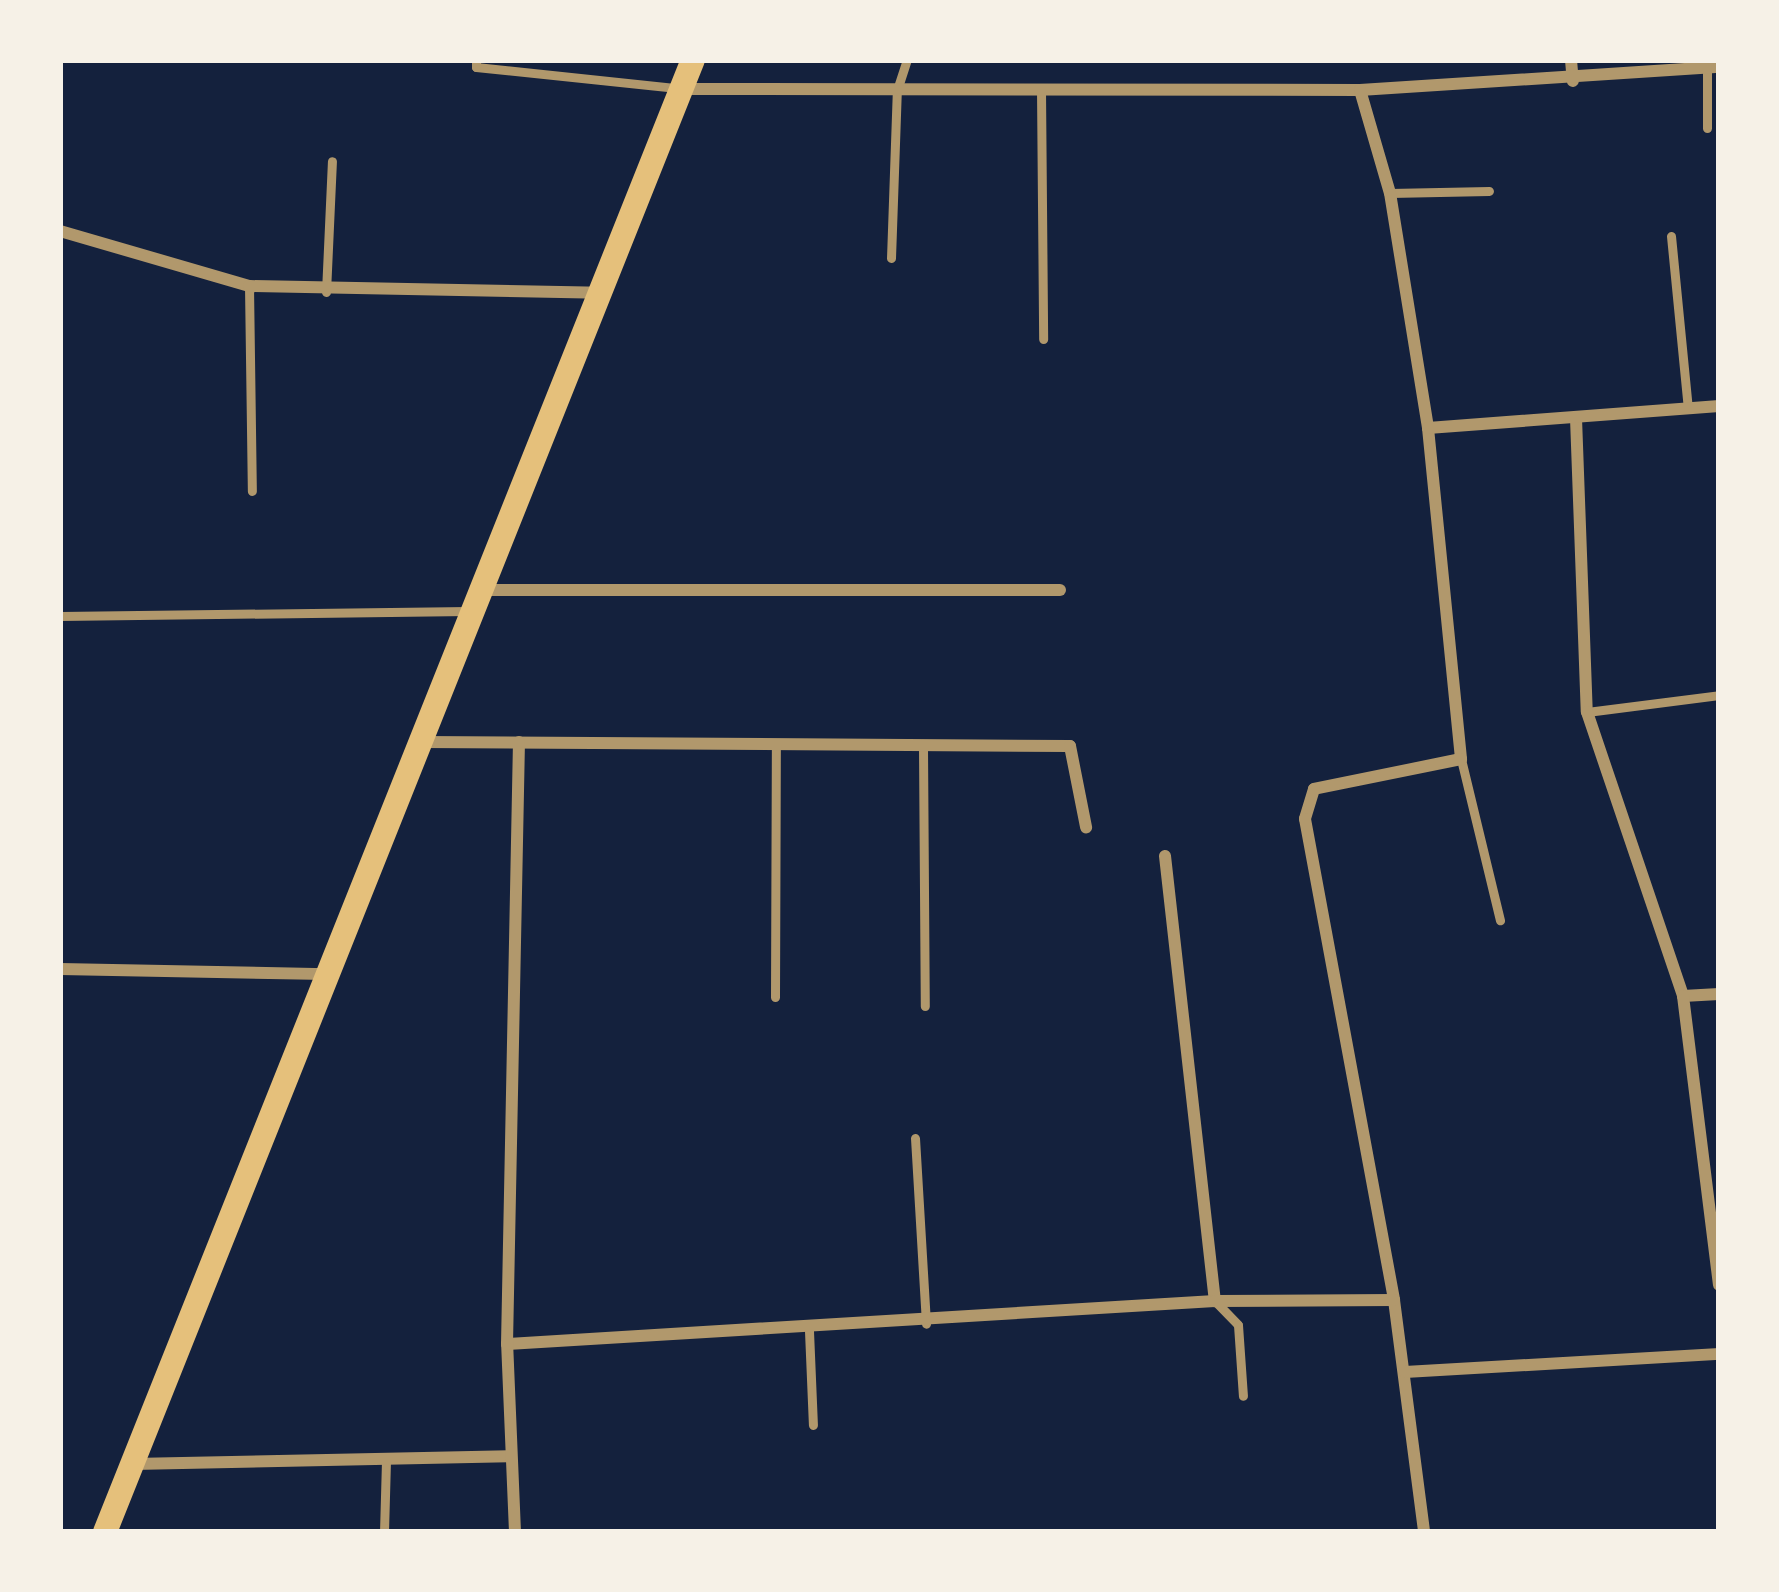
<!DOCTYPE html>
<style>
body{margin:0}
#map{position:relative;width:1779px;height:1592px;overflow:hidden;background:#14213d;font-family:Helvetica,sans-serif}
div>[style]{position:absolute}
[style*='--x']{left:calc(var(--x)*1px);top:calc(var(--y)*1px);width:calc(var(--w)*1px);rotate:calc(var(--a)*1deg)}
.service>*{height:9px;margin:-4.5px;padding:0 4.5px;transform-origin:4.5px;border-radius:4.5px;background:#b1986c}
.minor>*{height:12px;margin:-6px;padding:0 6px;transform-origin:6px;border-radius:6px;background:#b1986c}
.secondary>*{height:24px;margin:-12px;padding:0 12px;transform-origin:12px;border-radius:12px;background:#e5c07b}
span{translate:-50% -50%;white-space:nowrap;text-align:center;line-height:1.15;-webkit-text-stroke:9px #f6f1e7;paint-order:stroke}
.frame{position:absolute;inset:0;border:63px solid #f6f1e7;pointer-events:none}
</style>
<div id="map">
<div class="service">
<div style="--x:476;--y:60;--w:7;--a:90"></div>
<div style="--x:476;--y:67;--w:202;--a:6"></div>
<div style="--x:1707;--y:68;--w:60;--a:90"></div>
<div style="--x:1041;--y:90;--w:249;--a:89.5"></div>
<div style="--x:1390;--y:193;--w:99;--a:-1.2"></div>
<div style="--x:1671;--y:236;--w:173;--a:84.4"></div>
<div style="--x:891;--y:258;--w:168;--a:-88"></div>
<div style="--x:897;--y:90;--w:32;--a:-72"></div>
<div style="--x:249;--y:286;--w:205;--a:89.2"></div>
<div style="--x:326;--y:292;--w:131;--a:-87.4"></div>
<div style="--x:60;--y:616;--w:408;--a:-0.7"></div>
<div style="--x:1587;--y:712;--w:133;--a:-7.3"></div>
<div style="--x:923;--y:748;--w:258;--a:89.6"></div>
<div style="--x:1461;--y:759;--w:166;--a:76.4"></div>
<div style="--x:775;--y:997;--w:254;--a:-89.8"></div>
<div style="--x:915;--y:1138;--w:186;--a:86.6"></div>
<div style="--x:1215;--y:1301;--w:33;--a:46"></div>
<div style="--x:1238;--y:1325;--w:71;--a:86"></div>
<div style="--x:809;--y:1331;--w:94;--a:87.6"></div>
<div style="--x:384;--y:1532;--w:73;--a:-88.4"></div>
</div>
<div class="minor">
<div style="--x:1571;--y:60;--w:21;--a:85"></div>
<div style="--x:683;--y:89;--w:677;--a:0.08"></div>
<div style="--x:1360;--y:90;--w:360;--a:-3.7"></div>
<div style="--x:1360;--y:90;--w:107;--a:73.8"></div>
<div style="--x:1390;--y:193;--w:238;--a:80.8"></div>
<div style="--x:1428;--y:428;--w:333;--a:84.3"></div>
<div style="--x:1461;--y:759;--w:150;--a:168.5"></div>
<div style="--x:1314;--y:789;--w:31;--a:107"></div>
<div style="--x:1305;--y:819;--w:489;--a:79.5"></div>
<div style="--x:1394;--y:1300;--w:234;--a:82.6"></div>
<div style="--x:60;--y:231;--w:197;--a:16.2"></div>
<div style="--x:249;--y:286;--w:351;--a:1.1"></div>
<div style="--x:1576;--y:418;--w:294;--a:87.9"></div>
<div style="--x:1587;--y:712;--w:300;--a:71.3"></div>
<div style="--x:1683;--y:996;--w:36;--a:-3"></div>
<div style="--x:1428;--y:428;--w:292;--a:-4.3"></div>
<div style="--x:483;--y:590;--w:577;--a:0"></div>
<div style="--x:422;--y:742;--w:648;--a:0.35"></div>
<div style="--x:1070;--y:746;--w:83;--a:78.8"></div>
<div style="--x:1165;--y:856;--w:448;--a:83.6"></div>
<div style="--x:60;--y:969;--w:267;--a:1.1"></div>
<div style="--x:1683;--y:996;--w:291;--a:82.9"></div>
<div style="--x:507;--y:1344;--w:709;--a:-3.48"></div>
<div style="--x:1215;--y:1301;--w:179;--a:-0.3"></div>
<div style="--x:1405;--y:1372;--w:315;--a:-3.3"></div>
<div style="--x:133;--y:1464;--w:375;--a:-1.2"></div>
<div style="--x:515;--y:1532;--w:188;--a:-92.4"></div>
<div style="--x:507;--y:1344;--w:602;--a:-88.86"></div>
</div>
<div class="secondary">
<div style="--x:105;--y:1532;--w:1585;--a:-68.23"></div>
</div>
<div class="frame"></div>
</div>
